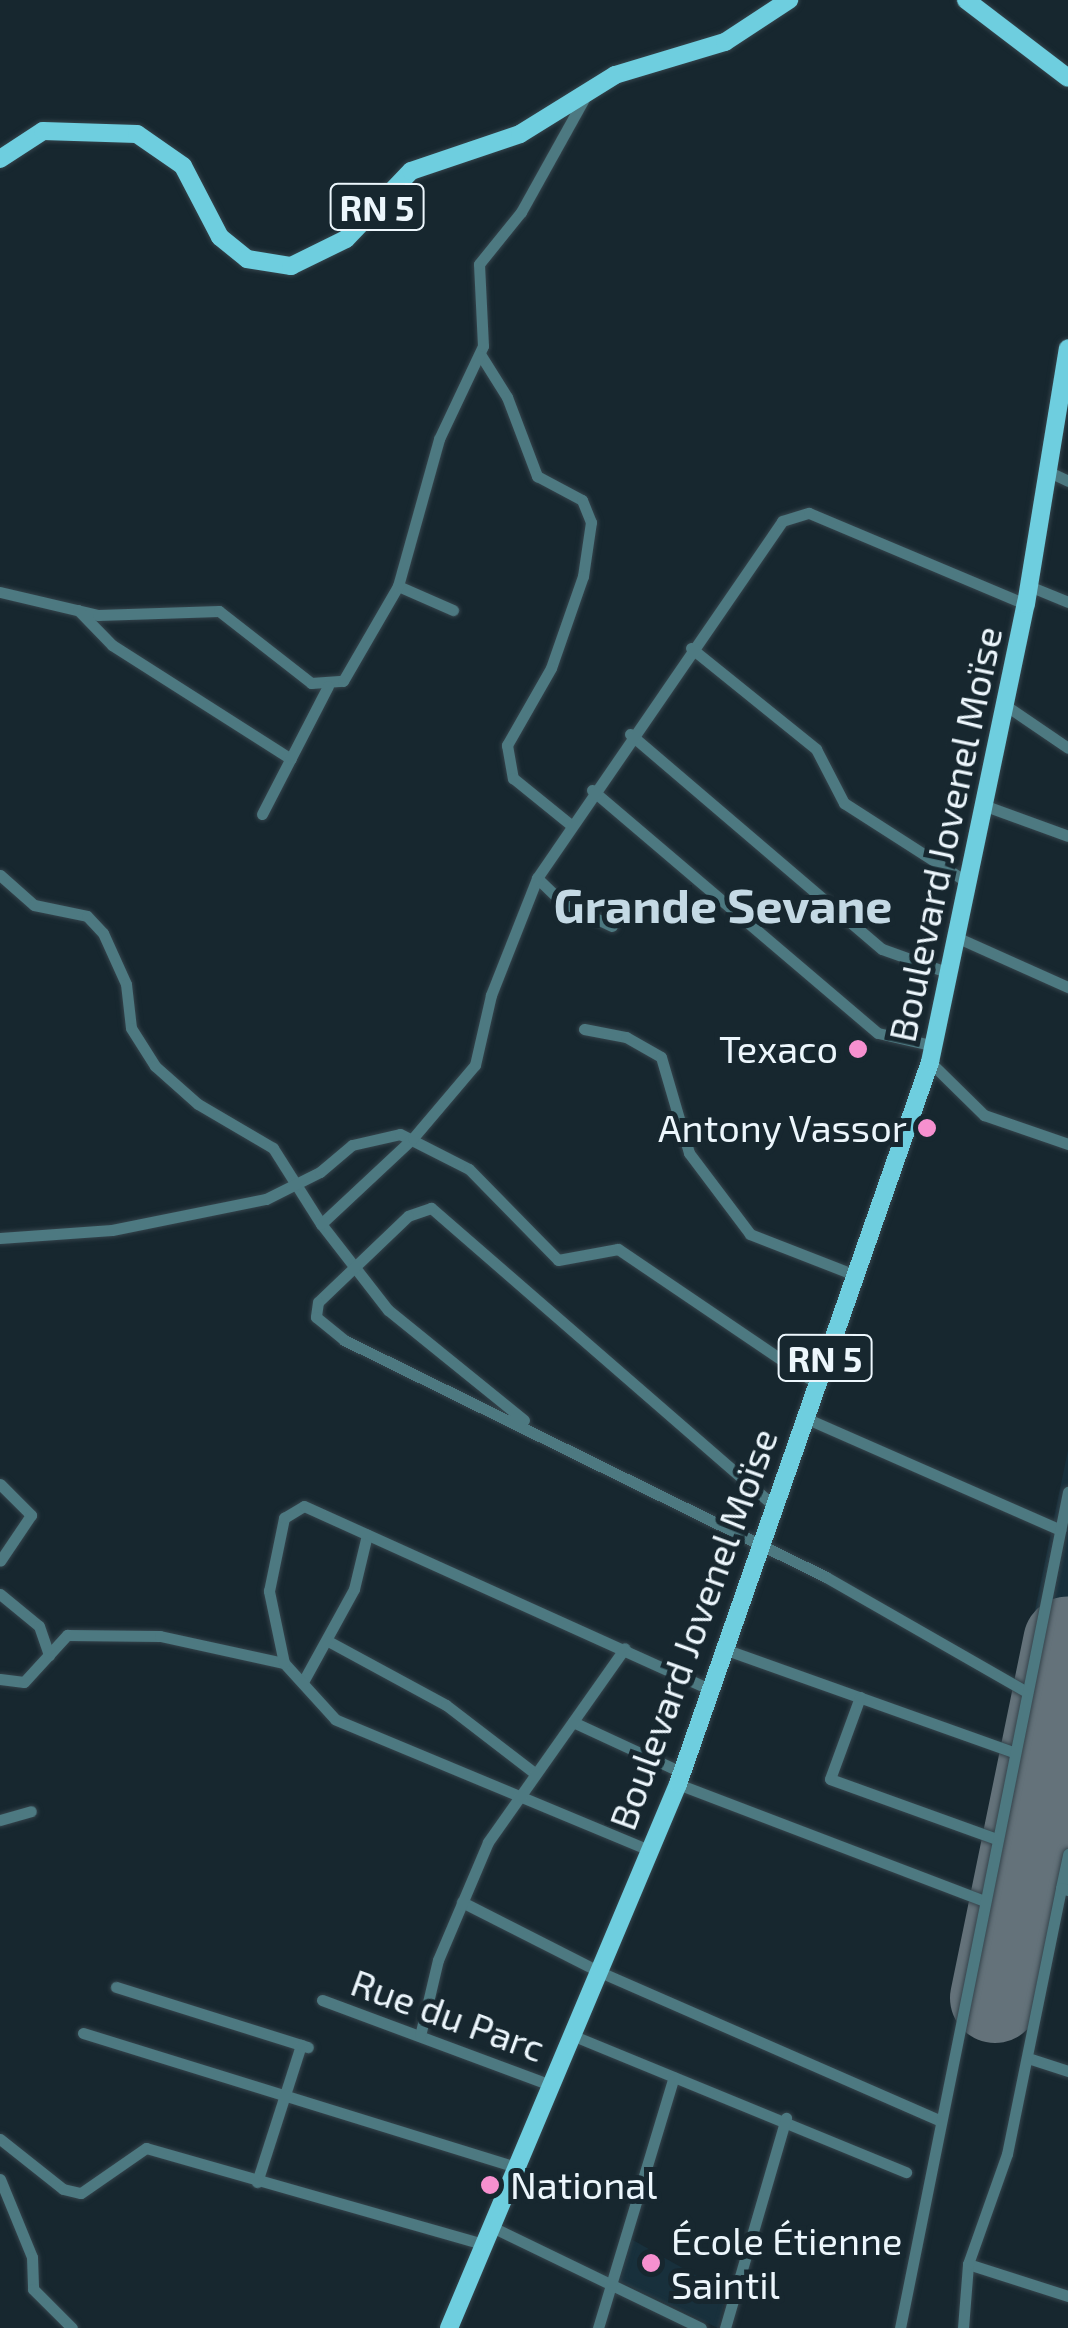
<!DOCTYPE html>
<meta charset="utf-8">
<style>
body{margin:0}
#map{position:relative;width:1068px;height:2328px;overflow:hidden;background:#17272f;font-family:"Exo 2",sans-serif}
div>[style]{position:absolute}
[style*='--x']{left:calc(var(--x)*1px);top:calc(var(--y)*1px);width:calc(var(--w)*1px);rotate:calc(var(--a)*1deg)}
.built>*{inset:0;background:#18303c}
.runway>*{height:90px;margin:-45px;padding:0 45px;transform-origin:45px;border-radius:45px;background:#64727a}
.roads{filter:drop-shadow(0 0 2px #35444c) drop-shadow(0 0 2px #35444c)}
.street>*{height:11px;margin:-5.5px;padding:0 5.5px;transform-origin:5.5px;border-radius:5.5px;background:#4d7981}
.primary>*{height:18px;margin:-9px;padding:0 9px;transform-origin:9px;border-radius:9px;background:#6ecedf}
.dots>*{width:28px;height:28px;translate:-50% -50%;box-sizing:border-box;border:5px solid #17272f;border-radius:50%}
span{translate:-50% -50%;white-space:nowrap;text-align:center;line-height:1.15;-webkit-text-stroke:10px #17272f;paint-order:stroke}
.shield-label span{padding:2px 8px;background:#17272f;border:2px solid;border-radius:8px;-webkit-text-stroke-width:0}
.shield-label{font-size:35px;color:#ecf6fc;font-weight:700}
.street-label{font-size:38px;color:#ecf6fc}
.poi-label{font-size:38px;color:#ecf6fc}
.right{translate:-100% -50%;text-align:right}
.left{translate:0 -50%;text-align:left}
.district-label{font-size:48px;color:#c4d9e4;font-weight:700}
</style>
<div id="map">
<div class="built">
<div style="clip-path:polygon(1068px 1450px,1068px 1820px,1026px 2016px,956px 1994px)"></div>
<div style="clip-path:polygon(631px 2239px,727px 2293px,718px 2328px,617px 2280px)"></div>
</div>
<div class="runway">
<div style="--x:995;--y:1998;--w:364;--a:-78.4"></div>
</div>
<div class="roads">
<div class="street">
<div style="--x:480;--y:354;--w:51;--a:57.9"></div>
<div style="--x:507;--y:397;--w:85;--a:69.2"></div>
<div style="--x:537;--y:476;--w:51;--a:28.1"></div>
<div style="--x:582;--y:500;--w:24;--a:68"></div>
<div style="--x:591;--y:522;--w:55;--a:98.4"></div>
<div style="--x:583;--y:576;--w:97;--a:109.2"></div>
<div style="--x:551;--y:668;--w:89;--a:119.7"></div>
<div style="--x:507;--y:745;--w:34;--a:80"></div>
<div style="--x:513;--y:778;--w:75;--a:39"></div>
<div style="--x:1047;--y:471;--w:23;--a:25"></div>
<div style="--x:398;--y:586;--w:60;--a:23.6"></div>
<div style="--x:1029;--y:586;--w:42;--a:22.3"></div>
<div style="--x:0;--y:592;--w:101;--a:13.2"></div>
<div style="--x:98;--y:615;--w:121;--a:-1.9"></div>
<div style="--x:219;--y:611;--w:117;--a:38"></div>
<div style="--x:311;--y:683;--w:32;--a:-4"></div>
<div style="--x:343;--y:681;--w:110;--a:-59.9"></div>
<div style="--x:398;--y:586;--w:153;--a:-74.4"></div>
<div style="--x:439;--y:439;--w:103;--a:-64.7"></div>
<div style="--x:483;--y:346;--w:82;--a:-92.8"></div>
<div style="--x:479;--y:264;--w:67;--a:-51.1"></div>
<div style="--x:521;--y:212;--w:132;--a:-60.9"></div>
<div style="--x:78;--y:610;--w:49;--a:45.8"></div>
<div style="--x:112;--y:645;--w:212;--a:32.5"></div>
<div style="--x:691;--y:648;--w:161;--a:38.9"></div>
<div style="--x:816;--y:749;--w:61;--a:62.6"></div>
<div style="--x:844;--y:803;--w:146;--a:32.7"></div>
<div style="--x:1005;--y:705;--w:76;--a:34.3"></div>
<div style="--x:630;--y:734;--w:331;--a:40.5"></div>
<div style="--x:882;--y:949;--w:71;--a:19.7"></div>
<div style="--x:592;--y:790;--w:375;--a:40.4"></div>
<div style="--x:878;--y:1033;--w:58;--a:12.8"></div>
<div style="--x:983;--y:805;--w:90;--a:20"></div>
<div style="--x:262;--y:814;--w:144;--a:-62.7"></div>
<div style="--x:0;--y:875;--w:45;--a:41.4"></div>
<div style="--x:34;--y:905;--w:54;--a:11.7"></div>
<div style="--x:87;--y:916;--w:23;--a:47"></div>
<div style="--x:103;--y:933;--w:56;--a:65.7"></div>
<div style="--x:126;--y:984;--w:44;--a:83.5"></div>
<div style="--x:131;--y:1028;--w:45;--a:57.7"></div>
<div style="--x:155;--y:1066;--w:57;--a:41.5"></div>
<div style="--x:198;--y:1104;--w:87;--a:30.4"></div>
<div style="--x:273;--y:1148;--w:90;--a:57.7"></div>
<div style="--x:537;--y:878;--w:36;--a:44"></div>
<div style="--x:563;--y:903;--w:54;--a:25.1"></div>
<div style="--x:956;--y:937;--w:123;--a:24.1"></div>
<div style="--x:584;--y:1029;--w:43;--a:10.8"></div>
<div style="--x:626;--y:1037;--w:40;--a:29.7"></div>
<div style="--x:661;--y:1057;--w:100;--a:73.7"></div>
<div style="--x:689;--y:1153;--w:101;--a:53"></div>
<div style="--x:750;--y:1234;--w:113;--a:21.3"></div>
<div style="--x:930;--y:1062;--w:76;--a:44.5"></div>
<div style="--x:984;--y:1115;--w:89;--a:19"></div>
<div style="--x:0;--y:1238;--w:112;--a:-4.1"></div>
<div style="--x:112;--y:1230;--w:157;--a:-11.4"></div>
<div style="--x:266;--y:1199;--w:60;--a:-26.6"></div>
<div style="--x:320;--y:1172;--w:42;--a:-40.2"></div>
<div style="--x:352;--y:1145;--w:49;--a:-12.9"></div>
<div style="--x:400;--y:1134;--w:77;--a:26.9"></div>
<div style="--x:469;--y:1169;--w:127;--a:45.6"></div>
<div style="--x:558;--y:1260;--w:61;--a:-10.4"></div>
<div style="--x:618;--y:1249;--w:239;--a:34.1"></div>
<div style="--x:803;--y:1417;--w:281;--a:23.7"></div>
<div style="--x:524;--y:1420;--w:175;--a:-141"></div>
<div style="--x:388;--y:1310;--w:109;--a:-127.9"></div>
<div style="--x:321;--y:1224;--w:126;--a:-43.1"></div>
<div style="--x:413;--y:1138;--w:96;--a:-49.7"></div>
<div style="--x:475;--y:1065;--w:72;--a:-77.1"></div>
<div style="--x:491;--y:995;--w:126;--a:-68.5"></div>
<div style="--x:537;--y:878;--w:433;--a:-55.5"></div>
<div style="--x:782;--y:521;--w:28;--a:-17"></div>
<div style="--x:809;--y:513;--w:235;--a:22.8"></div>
<div style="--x:0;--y:1484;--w:44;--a:45"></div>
<div style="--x:31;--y:1515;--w:55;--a:124"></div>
<div style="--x:773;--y:1505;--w:453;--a:-139"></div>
<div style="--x:431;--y:1208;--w:24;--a:161"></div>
<div style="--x:408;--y:1216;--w:124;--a:136.3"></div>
<div style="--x:318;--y:1302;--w:15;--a:98"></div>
<div style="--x:316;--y:1317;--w:36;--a:39"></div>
<div style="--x:344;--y:1340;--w:537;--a:26.18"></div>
<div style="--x:826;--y:1577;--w:232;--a:29.8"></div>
<div style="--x:0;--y:1594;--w:50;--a:39.4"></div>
<div style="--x:39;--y:1626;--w:31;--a:71"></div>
<div style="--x:328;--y:1641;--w:134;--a:28.5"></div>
<div style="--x:446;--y:1705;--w:113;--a:37.5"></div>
<div style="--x:724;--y:1649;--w:308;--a:19.6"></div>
<div style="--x:0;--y:1679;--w:24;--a:7"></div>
<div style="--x:24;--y:1682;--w:64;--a:-47.5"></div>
<div style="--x:67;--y:1635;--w:93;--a:0.6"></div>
<div style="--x:160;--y:1636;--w:127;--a:12.3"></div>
<div style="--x:304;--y:1680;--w:104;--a:-61.2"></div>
<div style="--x:354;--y:1589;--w:56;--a:-76.5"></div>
<div style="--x:860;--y:1697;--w:87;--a:110.1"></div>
<div style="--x:830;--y:1779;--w:177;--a:19.8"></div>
<div style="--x:573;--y:1722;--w:119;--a:24.8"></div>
<div style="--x:678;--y:1784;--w:325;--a:20.9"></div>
<div style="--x:0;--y:1820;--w:32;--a:-16"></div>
<div style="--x:649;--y:1850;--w:340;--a:-157.4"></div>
<div style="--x:335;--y:1719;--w:76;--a:-132.3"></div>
<div style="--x:284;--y:1663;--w:74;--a:-101.8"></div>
<div style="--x:269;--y:1591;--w:75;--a:-78.4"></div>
<div style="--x:284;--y:1518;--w:23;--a:-31"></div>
<div style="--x:304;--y:1506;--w:445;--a:24.3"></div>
<div style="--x:1061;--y:1888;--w:35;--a:-78"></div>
<div style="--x:462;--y:1902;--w:155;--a:26.9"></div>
<div style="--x:600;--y:1972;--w:370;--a:23.6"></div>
<div style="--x:116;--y:1987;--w:201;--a:17.4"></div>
<div style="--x:322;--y:2000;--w:246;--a:20.4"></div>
<div style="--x:83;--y:2033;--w:454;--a:17.2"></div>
<div style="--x:420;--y:2036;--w:78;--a:-76.7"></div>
<div style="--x:438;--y:1960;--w:128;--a:-67"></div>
<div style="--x:488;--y:1842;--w:237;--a:-54.8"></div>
<div style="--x:574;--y:2036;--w:359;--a:22.3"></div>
<div style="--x:1031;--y:2059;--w:39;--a:18"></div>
<div style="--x:0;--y:2139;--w:80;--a:38.4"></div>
<div style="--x:63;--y:2189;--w:18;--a:13"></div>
<div style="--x:81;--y:2193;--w:79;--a:-34.7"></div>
<div style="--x:146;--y:2148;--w:349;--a:15.9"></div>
<div style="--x:0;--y:2179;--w:84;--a:67.7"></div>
<div style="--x:32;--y:2257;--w:32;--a:88"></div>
<div style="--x:33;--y:2289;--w:55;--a:45"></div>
<div style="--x:257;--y:2182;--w:144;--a:-72.2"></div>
<div style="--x:492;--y:2227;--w:232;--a:25.8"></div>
<div style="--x:968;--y:2264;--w:105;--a:17.7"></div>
<div style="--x:598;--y:2328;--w:262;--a:-73.2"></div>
<div style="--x:725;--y:2328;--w:219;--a:-73.8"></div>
<div style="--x:900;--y:2328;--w:853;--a:-78.64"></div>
<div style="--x:963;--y:2328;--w:64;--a:-85.5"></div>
<div style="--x:968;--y:2264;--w:117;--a:-70.5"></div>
<div style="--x:1007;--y:2154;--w:271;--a:-78.5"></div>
<div style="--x:1061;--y:1888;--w:7;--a:16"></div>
</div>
<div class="primary">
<div style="--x:966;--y:0;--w:128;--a:37.4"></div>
<div style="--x:0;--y:159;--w:51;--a:-33.1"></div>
<div style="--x:43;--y:131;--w:94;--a:1.8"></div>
<div style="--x:137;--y:134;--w:56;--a:34.8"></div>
<div style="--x:183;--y:166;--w:80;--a:62.5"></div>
<div style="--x:220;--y:237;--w:35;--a:39"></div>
<div style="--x:247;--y:259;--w:45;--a:9"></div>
<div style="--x:291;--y:266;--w:61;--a:-26.1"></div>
<div style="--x:346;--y:239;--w:94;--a:-46.3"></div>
<div style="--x:411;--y:171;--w:115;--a:-18.7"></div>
<div style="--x:520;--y:134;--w:112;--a:-31.8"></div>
<div style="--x:615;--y:75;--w:115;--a:-16.7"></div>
<div style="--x:725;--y:42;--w:77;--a:-33.3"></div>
<div style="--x:449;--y:2328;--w:590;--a:-67.17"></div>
<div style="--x:678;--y:1784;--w:765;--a:-70.76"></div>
<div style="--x:930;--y:1062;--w:468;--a:-78.2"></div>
<div style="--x:1026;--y:604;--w:259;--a:-80.7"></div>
</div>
</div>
<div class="dots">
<div style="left:858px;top:1049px;background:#f690cf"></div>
<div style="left:927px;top:1128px;background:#f690cf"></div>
<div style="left:490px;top:2185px;background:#f690cf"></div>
<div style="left:651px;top:2263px;background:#f690cf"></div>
</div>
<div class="shield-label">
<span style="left:377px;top:207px">RN 5</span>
<span style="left:825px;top:1358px">RN 5</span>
</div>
<div class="street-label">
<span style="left:945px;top:834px;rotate:-78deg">Boulevard Jovenel Moïse</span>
<span style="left:693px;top:1629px;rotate:-70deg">Boulevard Jovenel Moïse</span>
<span style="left:448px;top:2015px;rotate:20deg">Rue du Parc</span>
</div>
<div class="poi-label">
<span class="right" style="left:838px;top:1049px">Texaco</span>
<span class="right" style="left:907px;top:1128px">Antony Vassor</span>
<span class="left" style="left:510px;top:2185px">National</span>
<span class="left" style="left:671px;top:2263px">École Étienne<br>Saintil</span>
</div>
<div class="district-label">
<span style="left:723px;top:905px">Grande Sevane</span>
</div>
</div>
